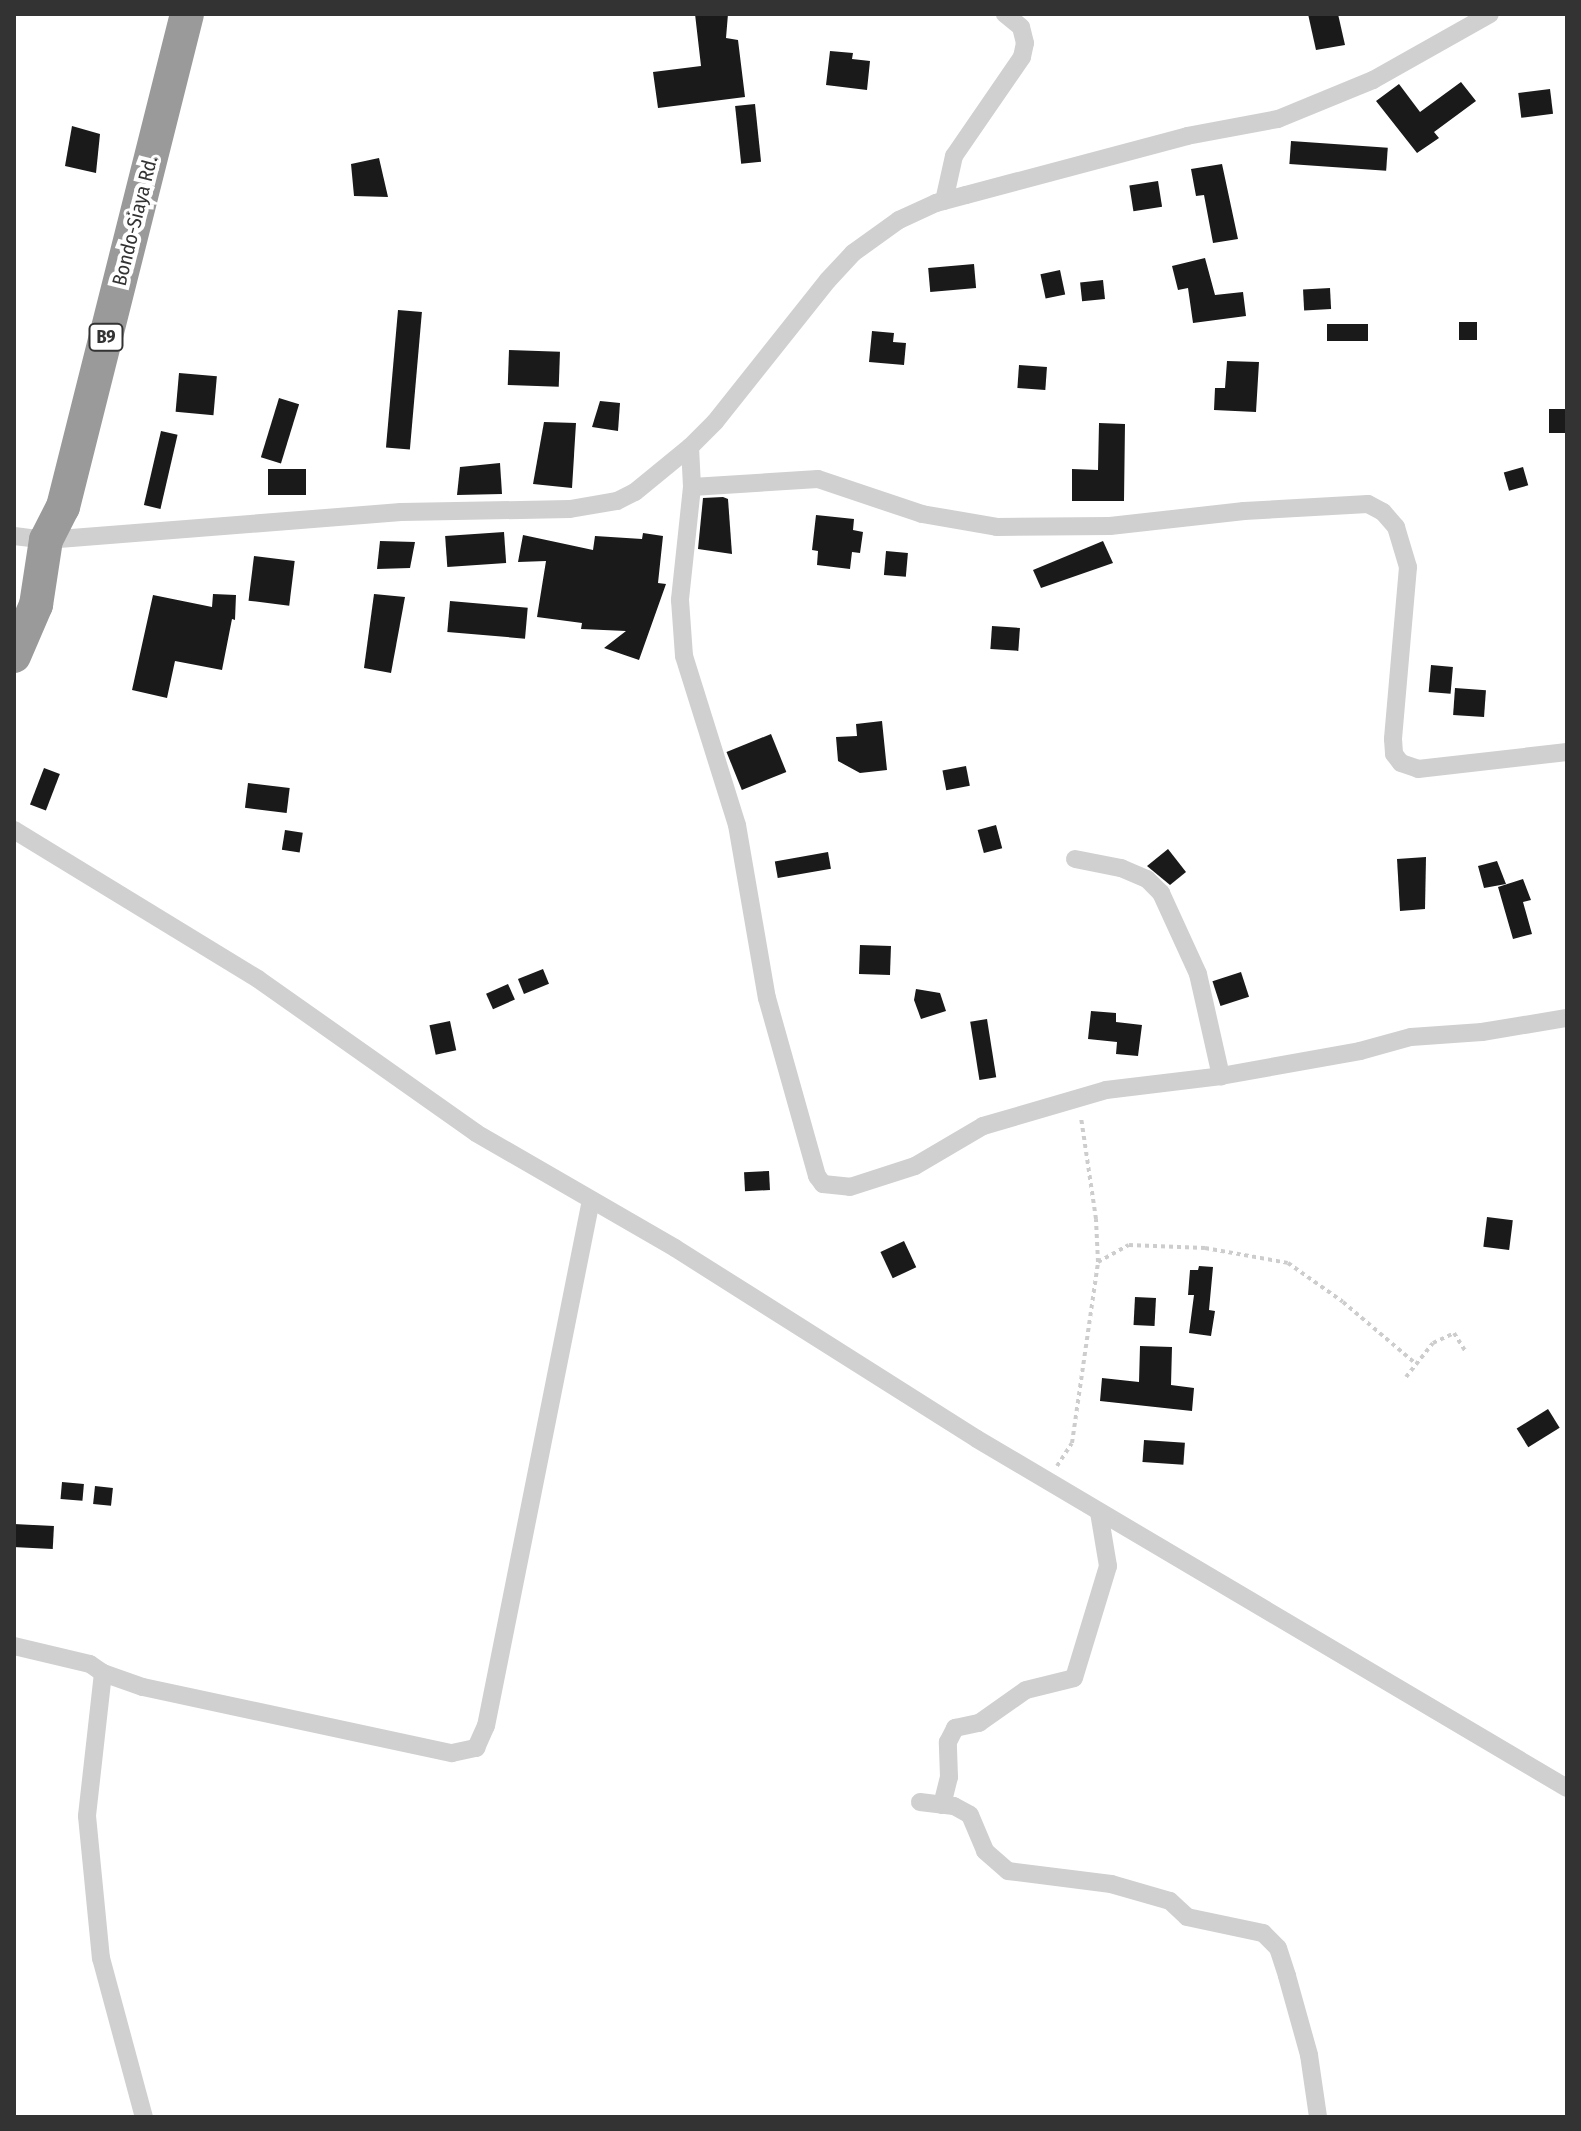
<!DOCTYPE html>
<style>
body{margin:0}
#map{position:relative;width:1581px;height:2131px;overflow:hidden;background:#fff;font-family:"Fira Sans Condensed",sans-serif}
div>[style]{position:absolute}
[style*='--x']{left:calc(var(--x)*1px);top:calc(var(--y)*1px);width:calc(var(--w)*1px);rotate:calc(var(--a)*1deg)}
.building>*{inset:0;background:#1a1a1a;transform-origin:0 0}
.path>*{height:4px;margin-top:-2px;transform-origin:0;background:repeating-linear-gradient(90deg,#cdcdcd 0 4px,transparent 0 8px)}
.street>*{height:18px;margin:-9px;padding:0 9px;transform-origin:9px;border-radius:9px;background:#d0d0d0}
.highway>*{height:34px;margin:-17px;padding:0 17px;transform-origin:17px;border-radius:17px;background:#9a9a9a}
span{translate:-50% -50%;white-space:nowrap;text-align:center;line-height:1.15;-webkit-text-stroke:8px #fff;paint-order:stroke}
.shield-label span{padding:2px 6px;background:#fff;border:2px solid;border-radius:6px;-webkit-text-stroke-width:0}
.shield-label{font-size:18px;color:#333;font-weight:700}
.street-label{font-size:20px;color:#333}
.frame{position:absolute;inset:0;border:16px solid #333;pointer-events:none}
</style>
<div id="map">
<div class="building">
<div style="clip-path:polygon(695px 14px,728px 14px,726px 38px,738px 40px,745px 97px,658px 108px,653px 72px,701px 66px)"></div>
<div style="clip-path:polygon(1308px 14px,1338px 14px,1345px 45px,1316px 50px)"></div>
<div style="clip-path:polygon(830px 51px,853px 53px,852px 59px,870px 61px,867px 90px,826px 85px)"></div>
<div style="clip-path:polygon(1461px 82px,1476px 101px,1434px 132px,1439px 138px,1417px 153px,1376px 101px,1399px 84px,1420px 112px)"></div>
<div style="left:1550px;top:89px;width:25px;height:32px;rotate:83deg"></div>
<div style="left:755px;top:104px;width:58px;height:20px;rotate:84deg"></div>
<div style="clip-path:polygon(72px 126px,100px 134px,96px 173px,65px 166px)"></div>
<div style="left:1291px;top:141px;width:97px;height:23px;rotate:4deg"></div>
<div style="clip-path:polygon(379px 158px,388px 197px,354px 196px,351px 164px)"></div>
<div style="clip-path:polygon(1222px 164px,1238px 239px,1213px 243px,1204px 195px,1196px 196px,1191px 169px)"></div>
<div style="left:1158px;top:181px;width:26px;height:29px;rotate:81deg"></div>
<div style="clip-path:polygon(1205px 258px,1215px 295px,1243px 292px,1246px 316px,1193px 323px,1188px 288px,1178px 290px,1172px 266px)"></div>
<div style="left:974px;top:264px;width:24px;height:46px;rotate:85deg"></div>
<div style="left:1060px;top:270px;width:25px;height:20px;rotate:78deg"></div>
<div style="left:1103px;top:280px;width:19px;height:23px;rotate:84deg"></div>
<div style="left:1330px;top:288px;width:21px;height:27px;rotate:87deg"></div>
<div style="left:398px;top:310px;width:24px;height:138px;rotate:5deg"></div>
<div style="left:1459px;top:322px;width:18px;height:18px"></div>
<div style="left:1368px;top:324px;width:17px;height:41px;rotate:90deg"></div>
<div style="clip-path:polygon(872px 331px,894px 333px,893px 342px,906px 343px,904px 365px,869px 362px)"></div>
<div style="left:509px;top:350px;width:51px;height:35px;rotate:2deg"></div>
<div style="clip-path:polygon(1227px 361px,1259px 362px,1256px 412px,1214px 410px,1215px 388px,1225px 388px)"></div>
<div style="left:1019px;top:365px;width:28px;height:23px;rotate:4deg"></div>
<div style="left:179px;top:373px;width:38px;height:39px;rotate:5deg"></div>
<div style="left:279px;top:398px;width:21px;height:62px;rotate:17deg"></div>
<div style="clip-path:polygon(600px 401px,620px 403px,618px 431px,592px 427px)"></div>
<div style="left:1549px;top:409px;width:18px;height:24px"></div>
<div style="clip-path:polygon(544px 422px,576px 423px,572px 488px,533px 484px)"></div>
<div style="clip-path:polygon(1099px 423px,1125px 424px,1124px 501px,1072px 501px,1072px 469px,1098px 470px)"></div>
<div style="left:161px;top:431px;width:17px;height:76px;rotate:13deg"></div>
<div style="clip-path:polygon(500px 463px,502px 494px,457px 495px,460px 467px)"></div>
<div style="left:1523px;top:467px;width:19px;height:20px;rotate:74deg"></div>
<div style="left:268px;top:469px;width:38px;height:26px"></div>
<div style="clip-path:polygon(723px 497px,728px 499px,732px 554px,698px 549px,703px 498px)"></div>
<div style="clip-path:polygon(816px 515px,854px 519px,853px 530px,863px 532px,860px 553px,852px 552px,850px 569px,817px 565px,818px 551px,812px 550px)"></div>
<div style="left:504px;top:532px;width:31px;height:59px;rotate:86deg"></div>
<div style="clip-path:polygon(643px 533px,663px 536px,658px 583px,666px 584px,639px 660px,604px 648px,626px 631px,581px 629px,582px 623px,537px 617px,546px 561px,518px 562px,523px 535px,593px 550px,595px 536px,642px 539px)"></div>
<div style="clip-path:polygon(380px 541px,415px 542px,410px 568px,377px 569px)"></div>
<div style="clip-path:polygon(1103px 541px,1113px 563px,1041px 588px,1033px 570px)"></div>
<div style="left:886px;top:551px;width:22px;height:24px;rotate:5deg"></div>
<div style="left:254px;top:556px;width:41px;height:45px;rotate:7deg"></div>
<div style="clip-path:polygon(213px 594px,236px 595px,235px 620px,232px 619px,222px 670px,175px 661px,167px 698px,132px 690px,153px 595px,212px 607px)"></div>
<div style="clip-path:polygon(374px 594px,405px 597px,391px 673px,364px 668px)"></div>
<div style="left:450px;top:601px;width:78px;height:31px;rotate:5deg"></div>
<div style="left:992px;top:626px;width:28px;height:23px;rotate:4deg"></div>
<div style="left:1431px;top:665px;width:22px;height:27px;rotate:5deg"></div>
<div style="left:1455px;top:688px;width:31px;height:27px;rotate:4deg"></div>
<div style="clip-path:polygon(882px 721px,887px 770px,860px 773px,838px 761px,836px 737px,857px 736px,856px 724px)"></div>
<div style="left:771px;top:734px;width:41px;height:48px;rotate:68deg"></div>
<div style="left:966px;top:766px;width:20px;height:24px;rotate:79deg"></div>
<div style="left:44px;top:768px;width:17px;height:39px;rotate:21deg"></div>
<div style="left:248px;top:783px;width:42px;height:25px;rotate:7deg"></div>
<div style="left:996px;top:825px;width:24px;height:19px;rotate:75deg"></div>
<div style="left:285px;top:830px;width:18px;height:20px;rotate:9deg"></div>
<div style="clip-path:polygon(1168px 849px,1186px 872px,1170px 885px,1147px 866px)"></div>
<div style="left:828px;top:852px;width:17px;height:54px;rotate:80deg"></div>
<div style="clip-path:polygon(1426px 857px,1425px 909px,1400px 911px,1397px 859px)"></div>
<div style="clip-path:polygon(1497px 861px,1506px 884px,1484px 888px,1478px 866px)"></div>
<div style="clip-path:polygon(1523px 879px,1531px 900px,1523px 902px,1532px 934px,1513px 939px,1498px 887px)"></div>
<div style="left:860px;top:945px;width:31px;height:29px;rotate:2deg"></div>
<div style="left:543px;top:969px;width:16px;height:27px;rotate:68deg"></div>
<div style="left:1241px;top:972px;width:26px;height:30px;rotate:72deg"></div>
<div style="left:508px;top:984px;width:17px;height:24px;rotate:66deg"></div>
<div style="clip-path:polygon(916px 989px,940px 993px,946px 1011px,921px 1019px,914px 1000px)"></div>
<div style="clip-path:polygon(1091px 1011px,1116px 1013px,1116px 1022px,1142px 1025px,1138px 1056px,1116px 1054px,1117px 1042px,1088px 1039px)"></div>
<div style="left:987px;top:1019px;width:59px;height:17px;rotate:81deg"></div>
<div style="left:450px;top:1021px;width:30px;height:21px;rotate:78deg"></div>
<div style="left:769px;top:1171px;width:19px;height:25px;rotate:87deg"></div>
<div style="left:1487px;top:1217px;width:26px;height:30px;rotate:7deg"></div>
<div style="left:904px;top:1241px;width:29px;height:26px;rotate:65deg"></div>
<div style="clip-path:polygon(1199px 1266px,1213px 1267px,1209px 1310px,1215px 1311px,1211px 1336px,1189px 1333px,1194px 1295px,1188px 1295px,1190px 1270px,1198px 1270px)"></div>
<div style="left:1135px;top:1297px;width:21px;height:28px;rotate:3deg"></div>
<div style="clip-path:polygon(1140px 1346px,1172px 1347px,1171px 1385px,1194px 1388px,1192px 1411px,1100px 1401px,1102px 1378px,1139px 1382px)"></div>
<div style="left:1548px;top:1409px;width:22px;height:37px;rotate:58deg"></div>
<div style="left:1144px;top:1440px;width:41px;height:22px;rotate:4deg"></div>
<div style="left:62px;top:1482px;width:22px;height:17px;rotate:5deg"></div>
<div style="left:95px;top:1486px;width:18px;height:18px;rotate:6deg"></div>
<div style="left:14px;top:1524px;width:40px;height:23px;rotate:3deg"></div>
</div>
<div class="path">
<div style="--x:1098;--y:1262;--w:35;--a:-29"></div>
<div style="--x:1129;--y:1245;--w:76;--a:2.3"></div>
<div style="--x:1205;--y:1248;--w:84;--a:10.2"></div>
<div style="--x:1288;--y:1263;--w:67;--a:35.3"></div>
<div style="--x:1343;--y:1302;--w:94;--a:40.3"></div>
<div style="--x:1406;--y:1377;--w:43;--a:-51.5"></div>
<div style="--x:1433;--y:1343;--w:23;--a:-25"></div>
<div style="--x:1454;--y:1333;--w:22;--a:58"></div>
<div style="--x:1057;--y:1466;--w:27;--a:-57"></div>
<div style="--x:1072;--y:1443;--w:183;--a:-81.8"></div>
<div style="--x:1098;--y:1262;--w:43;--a:-92.7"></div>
<div style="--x:1096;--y:1219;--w:102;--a:-98.4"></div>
</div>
<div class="street">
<div style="--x:944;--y:201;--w:46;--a:-77.5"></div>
<div style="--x:954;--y:156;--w:120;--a:-55.5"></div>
<div style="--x:1022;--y:57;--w:14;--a:-78"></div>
<div style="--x:1025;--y:43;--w:16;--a:-104"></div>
<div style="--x:1021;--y:27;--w:21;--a:-141"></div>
<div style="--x:690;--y:447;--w:40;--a:87.1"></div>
<div style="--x:692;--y:487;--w:114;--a:96.1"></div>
<div style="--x:680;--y:600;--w:56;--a:85.9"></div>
<div style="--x:684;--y:656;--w:177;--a:72.6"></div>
<div style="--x:737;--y:825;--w:176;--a:80.2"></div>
<div style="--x:767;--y:998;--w:185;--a:74.3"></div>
<div style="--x:817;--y:1176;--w:10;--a:53"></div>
<div style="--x:823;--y:1184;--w:27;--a:6"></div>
<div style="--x:850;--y:1187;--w:68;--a:-17.9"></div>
<div style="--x:915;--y:1166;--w:79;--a:-30.5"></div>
<div style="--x:983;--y:1126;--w:128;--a:-16.3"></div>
<div style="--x:1106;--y:1090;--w:116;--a:-6.9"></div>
<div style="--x:1221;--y:1076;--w:141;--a:-10.2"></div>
<div style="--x:1360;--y:1051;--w:53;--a:-15.4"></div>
<div style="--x:1411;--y:1037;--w:71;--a:-4"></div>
<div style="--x:1482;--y:1032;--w:86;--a:-9.4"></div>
<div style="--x:692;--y:487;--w:126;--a:-3.6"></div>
<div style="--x:818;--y:479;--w:110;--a:18.6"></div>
<div style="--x:922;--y:514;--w:76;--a:9.8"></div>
<div style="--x:997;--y:527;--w:113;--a:-0.5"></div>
<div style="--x:1110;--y:526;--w:135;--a:-6.4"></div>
<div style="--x:1244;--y:511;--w:124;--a:-3.2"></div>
<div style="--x:1368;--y:504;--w:17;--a:28"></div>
<div style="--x:1383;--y:512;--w:20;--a:49"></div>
<div style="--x:1396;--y:527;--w:42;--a:73.3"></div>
<div style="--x:1408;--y:567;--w:173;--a:95"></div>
<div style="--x:1393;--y:739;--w:15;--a:86"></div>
<div style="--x:1394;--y:754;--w:11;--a:52"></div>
<div style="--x:1401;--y:763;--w:18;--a:19"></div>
<div style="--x:1418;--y:769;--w:150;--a:-6.5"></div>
<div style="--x:14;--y:536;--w:32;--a:7"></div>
<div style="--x:46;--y:540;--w:356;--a:-4.5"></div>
<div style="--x:401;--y:512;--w:169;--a:-1"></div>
<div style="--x:570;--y:509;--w:48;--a:-9.7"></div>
<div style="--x:617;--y:501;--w:20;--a:-27"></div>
<div style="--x:635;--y:492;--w:71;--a:-39.3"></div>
<div style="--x:690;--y:447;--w:35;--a:-45"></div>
<div style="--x:715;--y:422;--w:181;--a:-51.5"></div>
<div style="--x:828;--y:280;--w:37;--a:-47"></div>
<div style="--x:853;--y:253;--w:57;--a:-35.7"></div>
<div style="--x:899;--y:220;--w:41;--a:-24.7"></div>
<div style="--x:936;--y:203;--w:31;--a:-15"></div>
<div style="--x:966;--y:195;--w:229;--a:-14.9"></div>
<div style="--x:1187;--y:136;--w:93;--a:-10.6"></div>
<div style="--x:1278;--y:119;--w:103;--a:-22.3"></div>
<div style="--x:1373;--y:80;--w:134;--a:-29.4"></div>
<div style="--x:14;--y:830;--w:286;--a:31.4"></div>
<div style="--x:258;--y:979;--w:267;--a:35.2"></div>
<div style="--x:476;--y:1133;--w:230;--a:30"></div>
<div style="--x:675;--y:1248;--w:357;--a:32.3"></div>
<div style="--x:977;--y:1439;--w:685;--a:30.61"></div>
<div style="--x:1075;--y:859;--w:47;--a:11.1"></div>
<div style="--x:1121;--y:868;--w:28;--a:23"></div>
<div style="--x:1147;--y:879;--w:20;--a:45"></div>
<div style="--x:1161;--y:893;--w:89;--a:65.4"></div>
<div style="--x:1198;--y:974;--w:105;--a:77.3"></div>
<div style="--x:14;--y:1646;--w:78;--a:13.3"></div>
<div style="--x:90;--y:1664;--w:16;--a:35"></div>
<div style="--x:103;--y:1673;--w:42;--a:19.3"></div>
<div style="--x:143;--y:1687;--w:316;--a:12.1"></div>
<div style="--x:452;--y:1753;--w:25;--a:-12"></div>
<div style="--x:476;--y:1748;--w:24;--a:-66"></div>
<div style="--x:486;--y:1726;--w:536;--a:-78.71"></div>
<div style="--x:103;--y:1673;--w:144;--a:96.4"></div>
<div style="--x:87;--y:1816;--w:143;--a:84.4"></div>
<div style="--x:101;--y:1958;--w:165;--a:74.9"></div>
<div style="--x:920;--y:1802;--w:34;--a:7"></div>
<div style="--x:954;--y:1806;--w:18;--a:29"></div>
<div style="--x:970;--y:1815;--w:39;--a:67"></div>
<div style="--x:985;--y:1851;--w:30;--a:41"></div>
<div style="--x:1008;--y:1871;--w:104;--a:7.2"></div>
<div style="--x:1111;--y:1884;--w:61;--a:16.1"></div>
<div style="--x:1170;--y:1901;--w:23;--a:43"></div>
<div style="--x:1187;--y:1917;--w:78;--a:11.9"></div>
<div style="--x:1263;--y:1933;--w:21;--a:45"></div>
<div style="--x:1278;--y:1948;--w:29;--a:72"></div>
<div style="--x:1287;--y:1976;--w:82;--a:74.4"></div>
<div style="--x:1309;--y:2055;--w:63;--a:81.7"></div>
<div style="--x:942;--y:1805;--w:29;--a:-76"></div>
<div style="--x:949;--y:1777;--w:35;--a:-92"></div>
<div style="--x:948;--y:1742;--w:16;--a:-63"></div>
<div style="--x:955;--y:1728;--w:25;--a:-12"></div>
<div style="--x:979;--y:1723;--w:57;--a:-35.1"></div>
<div style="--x:1026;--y:1690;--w:49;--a:-14"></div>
<div style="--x:1074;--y:1678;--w:117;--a:-73.1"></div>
<div style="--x:1108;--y:1566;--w:55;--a:-99.5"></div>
</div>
<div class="highway">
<div style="--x:14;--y:656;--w:56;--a:-66.7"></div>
<div style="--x:36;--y:605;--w:66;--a:-81.3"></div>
<div style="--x:46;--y:540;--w:37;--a:-63"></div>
<div style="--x:63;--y:507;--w:508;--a:-75.88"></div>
</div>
<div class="shield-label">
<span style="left:106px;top:337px">B9</span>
</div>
<div class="street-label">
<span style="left:135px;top:221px;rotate:-76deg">Bondo-Siaya Rd.</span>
</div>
<div class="frame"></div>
</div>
